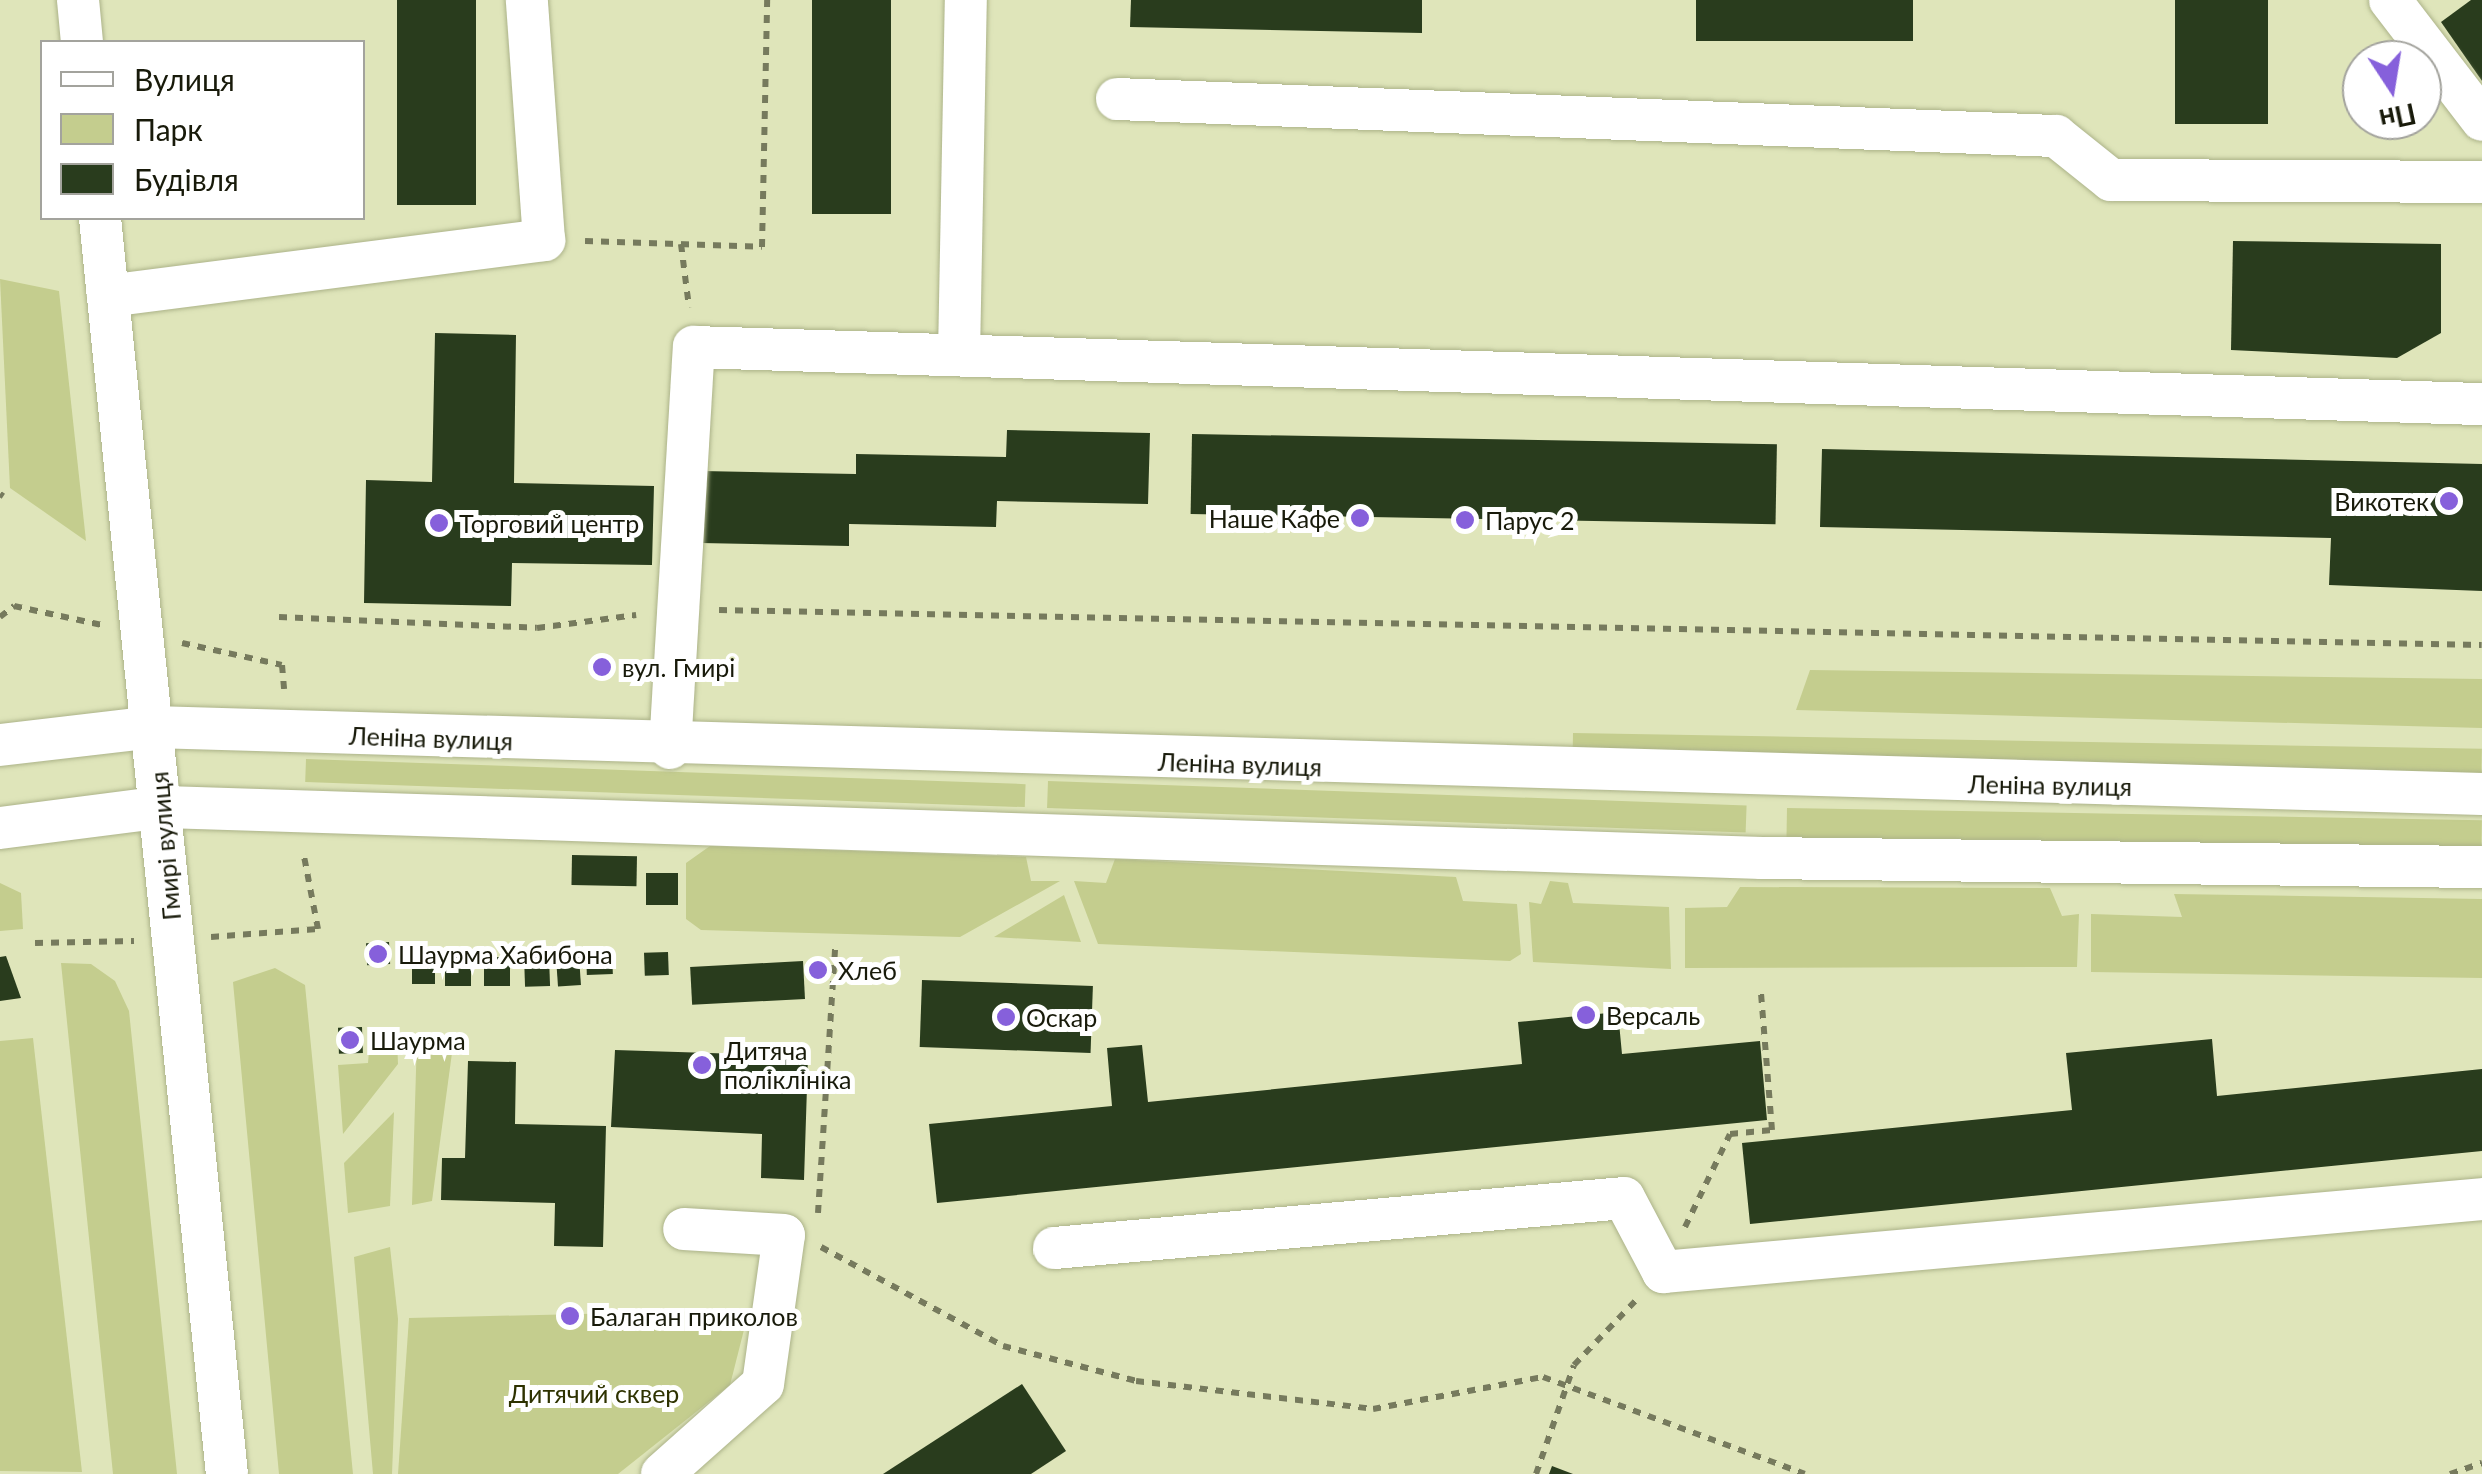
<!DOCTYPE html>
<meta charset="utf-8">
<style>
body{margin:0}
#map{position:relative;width:2482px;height:1474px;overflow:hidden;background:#dfe5ba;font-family:Lato,sans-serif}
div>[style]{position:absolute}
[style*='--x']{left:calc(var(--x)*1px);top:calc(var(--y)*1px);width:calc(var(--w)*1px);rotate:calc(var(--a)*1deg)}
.green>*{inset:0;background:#c4cd8e;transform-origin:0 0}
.building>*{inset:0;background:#293c1d;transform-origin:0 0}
.path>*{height:6px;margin-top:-3px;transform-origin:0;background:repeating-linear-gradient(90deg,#767a5d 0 8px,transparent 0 16px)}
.roads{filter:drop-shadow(0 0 2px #acb389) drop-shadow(0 0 2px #acb389)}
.minor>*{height:42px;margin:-21px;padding:0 21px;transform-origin:21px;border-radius:21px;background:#fff}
.dots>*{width:28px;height:28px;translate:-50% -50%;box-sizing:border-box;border:5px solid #fff;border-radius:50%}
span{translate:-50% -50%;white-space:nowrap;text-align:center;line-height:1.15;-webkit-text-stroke:10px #fff;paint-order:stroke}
.poi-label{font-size:25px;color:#181a0a}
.right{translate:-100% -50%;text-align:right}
.left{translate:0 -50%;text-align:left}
.street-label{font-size:25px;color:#181a0a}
.park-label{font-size:25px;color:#2e3200}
.legend{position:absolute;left:40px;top:40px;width:325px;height:180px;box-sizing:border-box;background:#fff;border:2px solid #a3a39d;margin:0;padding:12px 18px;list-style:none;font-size:30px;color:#181a0a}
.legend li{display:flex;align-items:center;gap:20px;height:50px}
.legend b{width:50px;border:2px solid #a3a39d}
.north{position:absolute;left:2342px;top:40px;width:100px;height:100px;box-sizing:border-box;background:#fff;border:2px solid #a3a39d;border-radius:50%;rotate:168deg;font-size:28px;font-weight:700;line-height:40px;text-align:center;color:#181a0a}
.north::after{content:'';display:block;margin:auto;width:35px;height:45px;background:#8660db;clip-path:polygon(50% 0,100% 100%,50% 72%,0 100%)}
</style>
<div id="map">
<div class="green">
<div style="clip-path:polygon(0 279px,59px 291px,86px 541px,10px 488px)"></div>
<div style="clip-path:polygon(1810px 670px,2482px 679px,2482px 728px,1796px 710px)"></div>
<div style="left:1573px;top:733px;width:909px;height:25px;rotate:1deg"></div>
<div style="left:306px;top:759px;width:720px;height:23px;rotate:2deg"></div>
<div style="left:1048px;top:781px;width:699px;height:27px;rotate:2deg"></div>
<div style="left:1787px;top:808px;width:695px;height:31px;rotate:1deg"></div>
<div style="clip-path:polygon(710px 846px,1026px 857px,1031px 881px,1060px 881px,960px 937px,701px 930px,686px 919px,686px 863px)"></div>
<div style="clip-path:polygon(1115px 859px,1456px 877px,1463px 901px,1517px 904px,1521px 954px,1510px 961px,1098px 944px,1074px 881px,1106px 883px)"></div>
<div style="clip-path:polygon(1550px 881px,1568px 883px,1573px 903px,1669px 907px,1671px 969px,1533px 962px,1529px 902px,1541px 904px)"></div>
<div style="clip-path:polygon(0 883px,21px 893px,23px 929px,0 931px)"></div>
<div style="clip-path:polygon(1740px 887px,2050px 888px,2062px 916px,2079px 914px,2077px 967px,1685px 968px,1685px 908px,1727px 907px)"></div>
<div style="clip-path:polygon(2174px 894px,2482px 899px,2482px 978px,2091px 972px,2091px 914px,2182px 917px)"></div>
<div style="clip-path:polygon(1064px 895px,1081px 942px,994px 937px)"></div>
<div style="clip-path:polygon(61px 963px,91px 964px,115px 981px,129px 1011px,177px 1474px,113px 1474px)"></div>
<div style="clip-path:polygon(275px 968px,305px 985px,353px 1474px,279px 1474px,233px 982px)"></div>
<div style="clip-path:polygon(417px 1037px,454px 1038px,432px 1201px,412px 1205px)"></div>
<div style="clip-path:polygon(33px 1038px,82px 1472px,0 1471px,0 1041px)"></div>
<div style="clip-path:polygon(370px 1039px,397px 1039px,398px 1064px,343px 1134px,338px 1065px,368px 1063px)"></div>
<div style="clip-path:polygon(394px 1112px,390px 1206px,348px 1213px,344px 1163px)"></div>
<div style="clip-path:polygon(390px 1247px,398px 1319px,392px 1474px,373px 1474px,354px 1257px)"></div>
<div style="clip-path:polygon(749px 1310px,730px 1385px,618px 1474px,398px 1474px,409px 1318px)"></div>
</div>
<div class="building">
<div style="left:397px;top:0;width:79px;height:205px"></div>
<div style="left:812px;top:0;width:79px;height:214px"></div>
<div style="clip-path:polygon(1131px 0,1422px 0,1422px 33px,1130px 27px)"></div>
<div style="left:1696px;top:0;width:217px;height:41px"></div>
<div style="left:2175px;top:0;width:93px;height:124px"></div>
<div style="clip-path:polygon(2471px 0,2482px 0,2482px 81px,2441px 22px)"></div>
<div style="clip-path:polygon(2233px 241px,2441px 244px,2441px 333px,2397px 358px,2231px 350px)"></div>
<div style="clip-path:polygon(435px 333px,516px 335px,514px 483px,654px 486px,652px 565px,512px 563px,511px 606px,364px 603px,366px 480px,432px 482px)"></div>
<div style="clip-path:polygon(1007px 430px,1150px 433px,1148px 504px,997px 501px,996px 527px,849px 524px,849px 546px,701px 543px,702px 471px,856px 474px,856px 454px,1006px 457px)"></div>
<div style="left:1192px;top:434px;width:585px;height:80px;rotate:1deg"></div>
<div style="clip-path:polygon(1822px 449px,2482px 464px,2482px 591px,2329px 585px,2331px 538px,1820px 527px)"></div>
<div style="left:572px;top:855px;width:65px;height:30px;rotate:1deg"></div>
<div style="left:678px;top:873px;width:32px;height:32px;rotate:90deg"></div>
<div style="left:389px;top:942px;width:22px;height:23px;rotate:87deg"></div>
<div style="left:612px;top:950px;width:24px;height:26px;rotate:88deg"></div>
<div style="left:668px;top:952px;width:23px;height:24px;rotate:88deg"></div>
<div style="clip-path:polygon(6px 956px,21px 998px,0 1001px,0 957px)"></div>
<div style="left:412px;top:956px;width:23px;height:28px"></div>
<div style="left:549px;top:956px;width:30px;height:25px;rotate:88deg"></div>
<div style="left:471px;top:957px;width:29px;height:26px;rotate:90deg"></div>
<div style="left:484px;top:957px;width:26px;height:29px"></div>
<div style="left:579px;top:957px;width:28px;height:23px;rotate:86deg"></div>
<div style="left:803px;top:961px;width:38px;height:113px;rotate:87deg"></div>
<div style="left:922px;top:980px;width:171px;height:67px;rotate:2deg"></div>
<div style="clip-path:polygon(1618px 1012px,1622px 1054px,1760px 1041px,1767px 1120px,937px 1203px,929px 1124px,1112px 1106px,1107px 1048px,1142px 1045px,1148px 1102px,1522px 1064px,1518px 1022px)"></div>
<div style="left:362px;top:1027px;width:26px;height:24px;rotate:88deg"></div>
<div style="clip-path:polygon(2212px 1039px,2217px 1096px,2482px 1069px,2482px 1151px,1750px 1224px,1742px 1143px,2072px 1110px,2066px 1053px)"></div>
<div style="clip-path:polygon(615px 1050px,808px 1056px,804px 1180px,761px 1178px,762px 1134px,611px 1127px)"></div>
<div style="clip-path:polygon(468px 1061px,516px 1062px,515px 1124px,606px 1126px,603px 1247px,554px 1246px,555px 1203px,441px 1200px,442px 1158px,465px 1158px)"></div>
<div style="clip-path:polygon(1022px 1384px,1066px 1451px,1031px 1474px,883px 1474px)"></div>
<div style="clip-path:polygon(1552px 1466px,1573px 1474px,1549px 1474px)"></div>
</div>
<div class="path">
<div style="--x:585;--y:241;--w:177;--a:1.9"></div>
<div style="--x:762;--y:247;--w:247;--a:-88.8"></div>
<div style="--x:681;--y:244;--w:64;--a:82.8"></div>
<div style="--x:0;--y:494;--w:4;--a:34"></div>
<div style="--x:719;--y:610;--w:1763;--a:1.14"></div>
<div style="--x:0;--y:617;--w:18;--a:-38"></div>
<div style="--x:14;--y:606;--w:90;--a:12.2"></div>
<div style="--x:279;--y:617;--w:258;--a:2.4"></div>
<div style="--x:537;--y:628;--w:100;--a:-7.5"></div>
<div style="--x:182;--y:643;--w:102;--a:12.4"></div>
<div style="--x:282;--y:665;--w:24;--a:85"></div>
<div style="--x:211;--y:937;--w:107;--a:-4.3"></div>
<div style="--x:318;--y:929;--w:79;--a:-100.9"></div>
<div style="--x:35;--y:943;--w:99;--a:-1.2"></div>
<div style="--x:818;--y:1213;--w:265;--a:-86.3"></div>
<div style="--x:1685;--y:1227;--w:103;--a:-64.2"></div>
<div style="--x:1730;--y:1134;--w:42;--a:-5.4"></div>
<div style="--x:1772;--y:1130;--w:138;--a:-94.6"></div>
<div style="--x:821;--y:1247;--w:207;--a:28.5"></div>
<div style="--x:1003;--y:1346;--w:138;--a:14.7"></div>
<div style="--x:1136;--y:1381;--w:239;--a:6.7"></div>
<div style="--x:1373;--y:1409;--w:173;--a:-10.7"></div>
<div style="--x:1543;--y:1377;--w:279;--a:20.3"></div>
<div style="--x:1536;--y:1474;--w:115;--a:-70.8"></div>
<div style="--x:1574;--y:1365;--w:91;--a:-46.3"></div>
<div style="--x:2450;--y:1474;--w:34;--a:-19"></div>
</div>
<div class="roads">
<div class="minor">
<div style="--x:78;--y:0;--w:42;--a:84.6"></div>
<div style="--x:2390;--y:0;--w:151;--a:52.5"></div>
<div style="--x:1117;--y:99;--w:940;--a:2.26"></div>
<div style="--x:2056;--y:136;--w:70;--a:38.7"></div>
<div style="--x:2111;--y:180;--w:371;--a:0.3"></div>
<div style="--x:100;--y:218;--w:1262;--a:84.23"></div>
<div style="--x:108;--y:296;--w:440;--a:-7.3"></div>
<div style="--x:544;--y:240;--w:241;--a:-94.1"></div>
<div style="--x:959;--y:355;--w:355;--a:-88.9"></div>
<div style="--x:0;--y:745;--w:154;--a:-6.7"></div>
<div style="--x:153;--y:727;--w:2330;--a:1.65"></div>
<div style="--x:670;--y:748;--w:402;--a:-86.6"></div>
<div style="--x:694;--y:347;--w:1789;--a:1.83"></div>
<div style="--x:0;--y:828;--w:166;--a:-7.3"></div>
<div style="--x:165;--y:807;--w:1598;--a:1.83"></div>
<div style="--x:1762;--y:858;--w:720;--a:0.72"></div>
<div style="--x:1054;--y:1248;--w:572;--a:-5.01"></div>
<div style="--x:1624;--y:1198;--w:84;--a:62.2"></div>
<div style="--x:1663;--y:1272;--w:822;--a:-5.09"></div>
<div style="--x:662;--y:1474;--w:135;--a:-41.7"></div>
<div style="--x:763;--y:1384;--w:150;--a:-82"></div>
<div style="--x:784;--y:1235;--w:100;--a:-176.6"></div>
</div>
</div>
<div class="dots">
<div style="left:2449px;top:501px;background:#8660db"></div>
<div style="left:1360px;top:518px;background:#8660db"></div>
<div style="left:1465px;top:520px;background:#8660db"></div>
<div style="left:439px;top:523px;background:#8660db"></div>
<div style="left:602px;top:667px;background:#8660db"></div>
<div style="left:378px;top:954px;background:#8660db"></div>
<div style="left:818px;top:970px;background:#8660db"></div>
<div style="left:1586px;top:1015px;background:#8660db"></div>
<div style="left:1006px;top:1017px;background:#8660db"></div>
<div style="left:350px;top:1040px;background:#8660db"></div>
<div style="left:702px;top:1065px;background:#8660db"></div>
<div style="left:570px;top:1316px;background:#8660db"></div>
</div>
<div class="poi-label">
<span class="right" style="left:2429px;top:501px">Викотек</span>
<span class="right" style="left:1340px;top:518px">Наше Кафе</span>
<span class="left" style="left:1485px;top:520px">Парус 2</span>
<span class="left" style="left:459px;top:523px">Торговий центр</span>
<span class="left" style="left:622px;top:667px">вул. Гмирi</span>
<span class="left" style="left:398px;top:954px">Шаурма Хабибона</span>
<span class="left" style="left:838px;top:970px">Хлеб</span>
<span class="left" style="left:1606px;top:1015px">Версаль</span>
<span class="left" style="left:1026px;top:1017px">Оскар</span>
<span class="left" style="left:370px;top:1040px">Шаурма</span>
<span class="left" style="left:724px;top:1065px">Дитяча<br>поліклініка</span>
<span class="left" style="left:590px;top:1316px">Балаган приколов</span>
</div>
<div class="street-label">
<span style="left:431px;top:738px;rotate:2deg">Леніна вулиця</span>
<span style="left:1240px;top:764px;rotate:2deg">Леніна вулиця</span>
<span style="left:2050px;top:785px;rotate:1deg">Леніна вулиця</span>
<span style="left:165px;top:846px;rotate:-95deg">Гмирі вулиця</span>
</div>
<div class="park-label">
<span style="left:594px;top:1393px">Дитячий сквер</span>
</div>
<ul class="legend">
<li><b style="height:12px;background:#fff"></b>Вулиця</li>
<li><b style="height:28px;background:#c4cd8e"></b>Парк</li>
<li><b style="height:28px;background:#293c1d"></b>Будівля</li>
</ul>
<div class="north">Пн</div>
</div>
